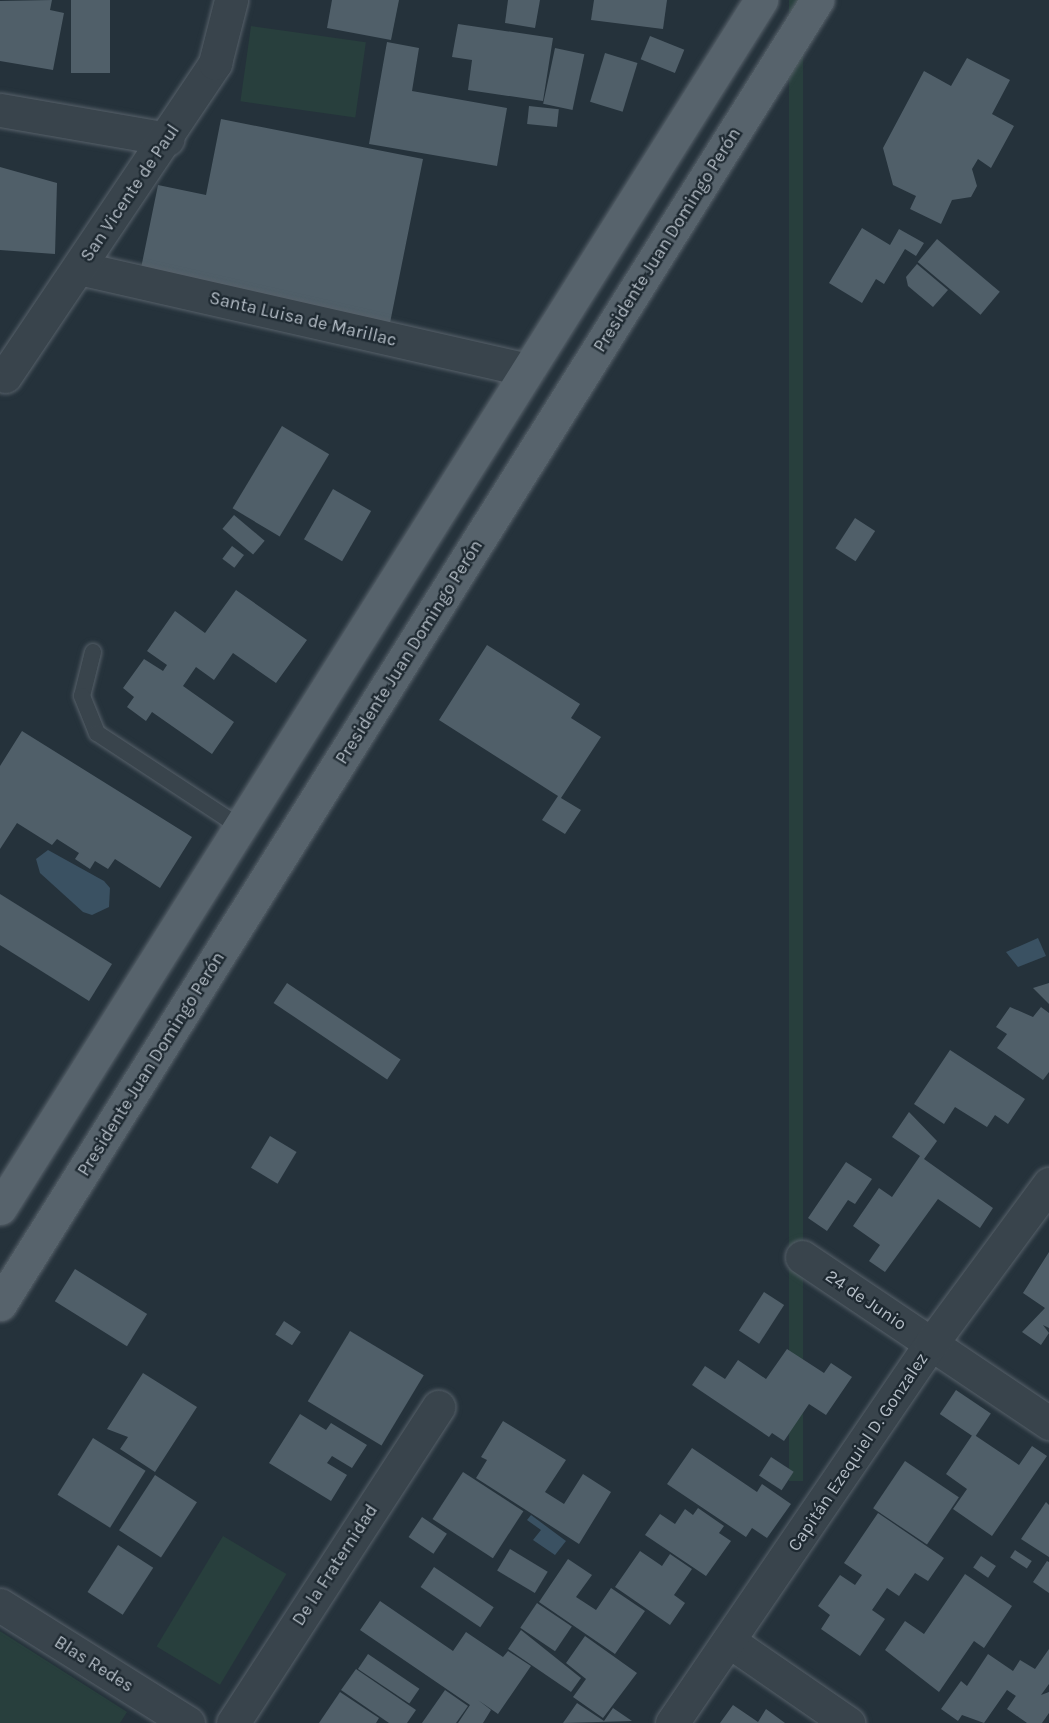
<!DOCTYPE html>
<meta charset="utf-8">
<style>
body{margin:0}
#map{position:relative;width:1049px;height:1723px;overflow:hidden;background:#25323b;font-family:Karla,sans-serif}
div>[style]{position:absolute}
[style*='--x']{left:calc(var(--x)*1px);top:calc(var(--y)*1px);width:calc(var(--w)*1px);rotate:calc(var(--a)*1deg)}
.green>*{inset:0;background:#283f3d;transform-origin:0 0}
.water>*{inset:0;background:#3a5162}
.building>*{inset:0;background:#505f69;transform-origin:0 0}
.roads{filter:drop-shadow(0 0 2px #57616a) drop-shadow(0 0 2px #57616a)}
.lane>*{height:16px;margin:-8px;padding:0 8px;transform-origin:8px;border-radius:8px;background:#39444c}
.street>*{height:33px;margin:-16.5px;padding:0 16.5px;transform-origin:16.5px;border-radius:16.5px;background:#39444c}
.primary>*{height:33px;margin:-16.5px;padding:0 16.5px;transform-origin:16.5px;border-radius:16.5px;background:#57636c}
span{translate:-50% -50%;white-space:nowrap;text-align:center;line-height:1.15;-webkit-text-stroke:4.5px #1e2931;paint-order:stroke}
.street-label{font-size:18px;color:#b5bec7}
</style>
<div id="map">
<div class="green">
<div style="left:789px;top:0;width:14px;height:1481px"></div>
<div style="left:251px;top:26px;width:116px;height:76px;rotate:8deg"></div>
<div style="left:223px;top:1536px;width:74px;height:129px;rotate:31deg"></div>
<div style="clip-path:polygon(0 1631px,127px 1712px,120px 1723px,0 1723px)"></div>
</div>
<div class="water">
<div style="clip-path:polygon(48px 850px,104px 881px,110px 888px,109px 907px,92px 915px,83px 912px,40px 873px,36px 859px)"></div>
<div style="clip-path:polygon(1038px 938px,1046px 956px,1018px 967px,1006px 952px)"></div>
<div style="clip-path:polygon(531px 1515px,566px 1541px,555px 1555px,533px 1540px,541px 1530px,527px 1520px)"></div>
</div>
<div class="building">
<div style="clip-path:polygon(52px 0,50px 10px,64px 13px,53px 70px,0 61px,0 1px)"></div>
<div style="left:71px;top:0;width:39px;height:73px"></div>
<div style="clip-path:polygon(332px 0,399px 0,391px 40px,327px 28px)"></div>
<div style="clip-path:polygon(508px 0,540px 0,535px 28px,505px 23px)"></div>
<div style="clip-path:polygon(594px 0,667px 0,663px 29px,591px 20px)"></div>
<div style="clip-path:polygon(458px 24px,553px 38px,543px 101px,468px 90px,472px 60px,452px 57px)"></div>
<div style="left:650px;top:36px;width:37px;height:25px;rotate:22deg"></div>
<div style="clip-path:polygon(387px 42px,419px 48px,412px 91px,507px 108px,497px 166px,369px 144px)"></div>
<div style="left:555px;top:48px;width:30px;height:57px;rotate:12deg"></div>
<div style="left:605px;top:53px;width:34px;height:51px;rotate:17deg"></div>
<div style="clip-path:polygon(967px 58px,1010px 80px,992px 114px,1014px 126px,991px 168px,978px 159px,972px 169px,977px 186px,971px 197px,952px 200px,941px 224px,910px 209px,916px 196px,893px 185px,883px 148px,924px 71px,951px 86px)"></div>
<div style="left:529px;top:106px;width:30px;height:18px;rotate:6deg"></div>
<div style="clip-path:polygon(221px 119px,423px 159px,390px 323px,140px 273px,158px 185px,206px 195px)"></div>
<div style="clip-path:polygon(0 167px,57px 183px,55px 254px,0 250px)"></div>
<div style="clip-path:polygon(862px 228px,890px 245px,899px 229px,924px 243px,916px 256px,905px 249px,884px 284px,876px 279px,862px 303px,829px 283px)"></div>
<div style="left:937px;top:239px;width:82px;height:30px;rotate:40deg"></div>
<div style="clip-path:polygon(917px 264px,948px 290px,933px 307px,908px 286px,906px 277px)"></div>
<div style="left:282px;top:426px;width:55px;height:96px;rotate:31deg"></div>
<div style="left:333px;top:489px;width:44px;height:58px;rotate:30deg"></div>
<div style="left:234px;top:515px;width:40px;height:18px;rotate:40deg"></div>
<div style="left:855px;top:518px;width:24px;height:36px;rotate:33deg"></div>
<div style="left:232px;top:546px;width:15px;height:16px;rotate:37deg"></div>
<div style="clip-path:polygon(236px 590px,307px 640px,276px 683px,233px 653px,214px 680px,196px 667px,183px 686px,234px 722px,212px 754px,152px 712px,146px 721px,127px 707px,134px 697px,123px 688px,144px 659px,163px 671px,167px 665px,147px 651px,175px 611px,205px 633px)"></div>
<div style="clip-path:polygon(487px 645px,580px 704px,571px 718px,601px 737px,561px 798px,581px 810px,565px 834px,542px 820px,558px 796px,439px 720px)"></div>
<div style="clip-path:polygon(22px 731px,192px 837px,160px 888px,115px 859px,108px 869px,95px 861px,90px 869px,75px 859px,79px 853px,57px 839px,52px 845px,17px 823px,0 849px,0 766px)"></div>
<div style="clip-path:polygon(0 894px,112px 964px,89px 1001px,0 945px)"></div>
<div style="left:287px;top:983px;width:137px;height:24px;rotate:34deg"></div>
<div style="clip-path:polygon(1049px 983px,1049px 1004px,1033px 988px)"></div>
<div style="clip-path:polygon(1010px 1007px,1033px 1017px,1041px 1007px,1049px 1013px,1049px 1072px,1043px 1080px,997px 1048px,1007px 1034px,996px 1027px)"></div>
<div style="clip-path:polygon(950px 1050px,1025px 1099px,1008px 1124px,995px 1115px,987px 1127px,955px 1107px,944px 1124px,914px 1104px)"></div>
<div style="clip-path:polygon(909px 1112px,937px 1141px,924px 1159px,993px 1208px,980px 1228px,938px 1199px,885px 1272px,869px 1261px,880px 1245px,853px 1226px,879px 1188px,892px 1197px,920px 1156px,892px 1137px)"></div>
<div style="left:270px;top:1136px;width:31px;height:37px;rotate:31deg"></div>
<div style="clip-path:polygon(846px 1162px,872px 1179px,855px 1204px,848px 1200px,827px 1231px,808px 1218px)"></div>
<div style="clip-path:polygon(1049px 1252px,1049px 1328px,1043px 1325px,1049px 1333px,1041px 1345px,1022px 1332px,1045px 1308px,1023px 1293px)"></div>
<div style="left:75px;top:1269px;width:85px;height:38px;rotate:32deg"></div>
<div style="left:764px;top:1292px;width:24px;height:46px;rotate:33deg"></div>
<div style="left:284px;top:1321px;width:20px;height:16px;rotate:33deg"></div>
<div style="left:350px;top:1331px;width:86px;height:82px;rotate:31deg"></div>
<div style="clip-path:polygon(787px 1349px,824px 1373px,831px 1363px,852px 1377px,826px 1415px,809px 1404px,784px 1441px,772px 1433px,769px 1437px,692px 1385px,705px 1366px,725px 1379px,738px 1360px,766px 1379px)"></div>
<div style="clip-path:polygon(143px 1373px,197px 1407px,155px 1472px,120px 1449px,128px 1437px,107px 1429px)"></div>
<div style="left:956px;top:1390px;width:42px;height:29px;rotate:34deg"></div>
<div style="clip-path:polygon(300px 1414px,326px 1430px,331px 1423px,367px 1445px,352px 1468px,332px 1456px,327px 1463px,347px 1475px,331px 1501px,269px 1463px)"></div>
<div style="clip-path:polygon(503px 1421px,566px 1460px,545px 1492px,564px 1504px,583px 1474px,611px 1492px,579px 1544px,476px 1478px,487px 1460px,481px 1457px)"></div>
<div style="clip-path:polygon(973px 1434px,1019px 1465px,1032px 1446px,1047px 1456px,992px 1536px,953px 1509px,967px 1489px,946px 1474px)"></div>
<div style="left:93px;top:1438px;width:62px;height:67px;rotate:32deg"></div>
<div style="clip-path:polygon(692px 1448px,757px 1492px,762px 1484px,791px 1504px,767px 1538px,752px 1528px,746px 1537px,667px 1484px)"></div>
<div style="left:771px;top:1457px;width:27px;height:22px;rotate:33deg"></div>
<div style="left:905px;top:1461px;width:65px;height:57px;rotate:34deg"></div>
<div style="left:463px;top:1472px;width:72px;height:56px;rotate:33deg"></div>
<div style="left:155px;top:1475px;width:50px;height:66px;rotate:33deg"></div>
<div style="clip-path:polygon(1046px 1502px,1049px 1505px,1049px 1557px,1021px 1539px)"></div>
<div style="clip-path:polygon(698px 1508px,724px 1526px,719px 1533px,731px 1541px,706px 1576px,645px 1535px,660px 1514px,675px 1524px,685px 1509px,693px 1515px)"></div>
<div style="clip-path:polygon(878px 1513px,944px 1558px,928px 1581px,915px 1573px,899px 1596px,887px 1588px,872px 1610px,885px 1619px,860px 1656px,821px 1629px,830px 1615px,818px 1606px,840px 1575px,855px 1585px,862px 1575px,844px 1563px)"></div>
<div style="left:422px;top:1517px;width:30px;height:24px;rotate:34deg"></div>
<div style="left:118px;top:1545px;width:42px;height:56px;rotate:33deg"></div>
<div style="left:510px;top:1549px;width:44px;height:25px;rotate:31deg"></div>
<div style="left:1015px;top:1550px;width:20px;height:9px;rotate:33deg"></div>
<div style="clip-path:polygon(640px 1551px,662px 1566px,670px 1554px,692px 1569px,674px 1595px,685px 1603px,670px 1625px,615px 1587px)"></div>
<div style="left:981px;top:1556px;width:18px;height:14px;rotate:34deg"></div>
<div style="clip-path:polygon(568px 1559px,592px 1575px,576px 1597px,596px 1610px,611px 1588px,645px 1611px,615px 1654px,539px 1602px)"></div>
<div style="clip-path:polygon(1047px 1561px,1049px 1562px,1049px 1593px,1033px 1582px)"></div>
<div style="left:434px;top:1567px;width:72px;height:24px;rotate:34deg"></div>
<div style="clip-path:polygon(965px 1574px,1012px 1606px,984px 1648px,974px 1641px,939px 1692px,885px 1650px,905px 1621px,924px 1634px)"></div>
<div style="clip-path:polygon(380px 1601px,453px 1651px,466px 1632px,503px 1657px,508px 1651px,531px 1666px,498px 1714px,478px 1700px,491px 1710px,483px 1723px,458px 1723px,470px 1705px,360px 1630px)"></div>
<div style="left:537px;top:1603px;width:42px;height:30px;rotate:34deg"></div>
<div style="clip-path:polygon(521px 1630px,581px 1678px,571px 1692px,508px 1649px)"></div>
<div style="clip-path:polygon(585px 1636px,637px 1673px,603px 1718px,573px 1697px,586px 1679px,566px 1663px)"></div>
<div style="clip-path:polygon(1049px 1649px,1049px 1684px,1041px 1695px,1049px 1692px,1049px 1713px,1042px 1723px,1027px 1723px,1007px 1709px,1030px 1675px,1016px 1696px,1007px 1690px,984px 1723px,962px 1715px,958px 1721px,941px 1709px,961px 1681px,967px 1686px,988px 1654px,1013px 1671px,1020px 1660px,1035px 1669px)"></div>
<div style="left:368px;top:1654px;width:62px;height:18px;rotate:34deg"></div>
<div style="clip-path:polygon(356px 1669px,416px 1710px,407px 1723px,389px 1723px,341px 1690px)"></div>
<div style="clip-path:polygon(445px 1690px,468px 1706px,456px 1723px,422px 1723px)"></div>
<div style="clip-path:polygon(340px 1692px,379px 1718px,376px 1723px,319px 1723px)"></div>
<div style="clip-path:polygon(577px 1703px,604px 1721px,613px 1708px,632px 1721px,563px 1723px)"></div>
<div style="clip-path:polygon(733px 1705px,758px 1722px,766px 1709px,785px 1723px,720px 1723px)"></div>
</div>
<div class="roads">
<div class="lane">
<div style="--x:93;--y:652;--w:45;--a:104"></div>
<div style="--x:82;--y:696;--w:40;--a:68"></div>
<div style="--x:97;--y:733;--w:171;--a:33.3"></div>
</div>
<div class="street">
<div style="--x:0;--y:110;--w:170;--a:9.8"></div>
<div style="--x:79;--y:268;--w:460;--a:12.8"></div>
<div style="--x:5;--y:376;--w:377;--a:-56.1"></div>
<div style="--x:215;--y:63;--w:65;--a:-75.7"></div>
<div style="--x:802;--y:1257;--w:298;--a:33.9"></div>
<div style="--x:0;--y:1605;--w:222;--a:32.1"></div>
<div style="--x:729;--y:1641;--w:145;--a:34.6"></div>
<div style="--x:233;--y:1723;--w:377;--a:-57"></div>
<div style="--x:672;--y:1723;--w:459;--a:-55.7"></div>
<div style="--x:931;--y:1344;--w:199;--a:-53.6"></div>
</div>
<div class="primary">
<div style="--x:0;--y:1208;--w:1428;--a:-57.79"></div>
<div style="--x:0;--y:1304;--w:1539;--a:-57.93"></div>
</div>
</div>
<div class="street-label">
<span style="left:130px;top:193px;rotate:-56deg">San Vicente de Paul</span>
<span style="left:667px;top:240px;rotate:-58deg">Presidente Juan Domingo Perón</span>
<span style="left:303px;top:319px;rotate:13deg">Santa Luisa de Marillac</span>
<span style="left:409px;top:652px;rotate:-58deg">Presidente Juan Domingo Perón</span>
<span style="left:151px;top:1064px;rotate:-58deg">Presidente Juan Domingo Perón</span>
<span style="left:866px;top:1300px;rotate:34deg">24 de Junio</span>
<span style="left:858px;top:1452px;rotate:-56deg">Capitán Ezequiel D. Gonzalez</span>
<span style="left:335px;top:1565px;rotate:-57deg">De la Fraternidad</span>
<span style="left:94px;top:1664px;rotate:32deg">Blas Redes</span>
</div>
</div>
